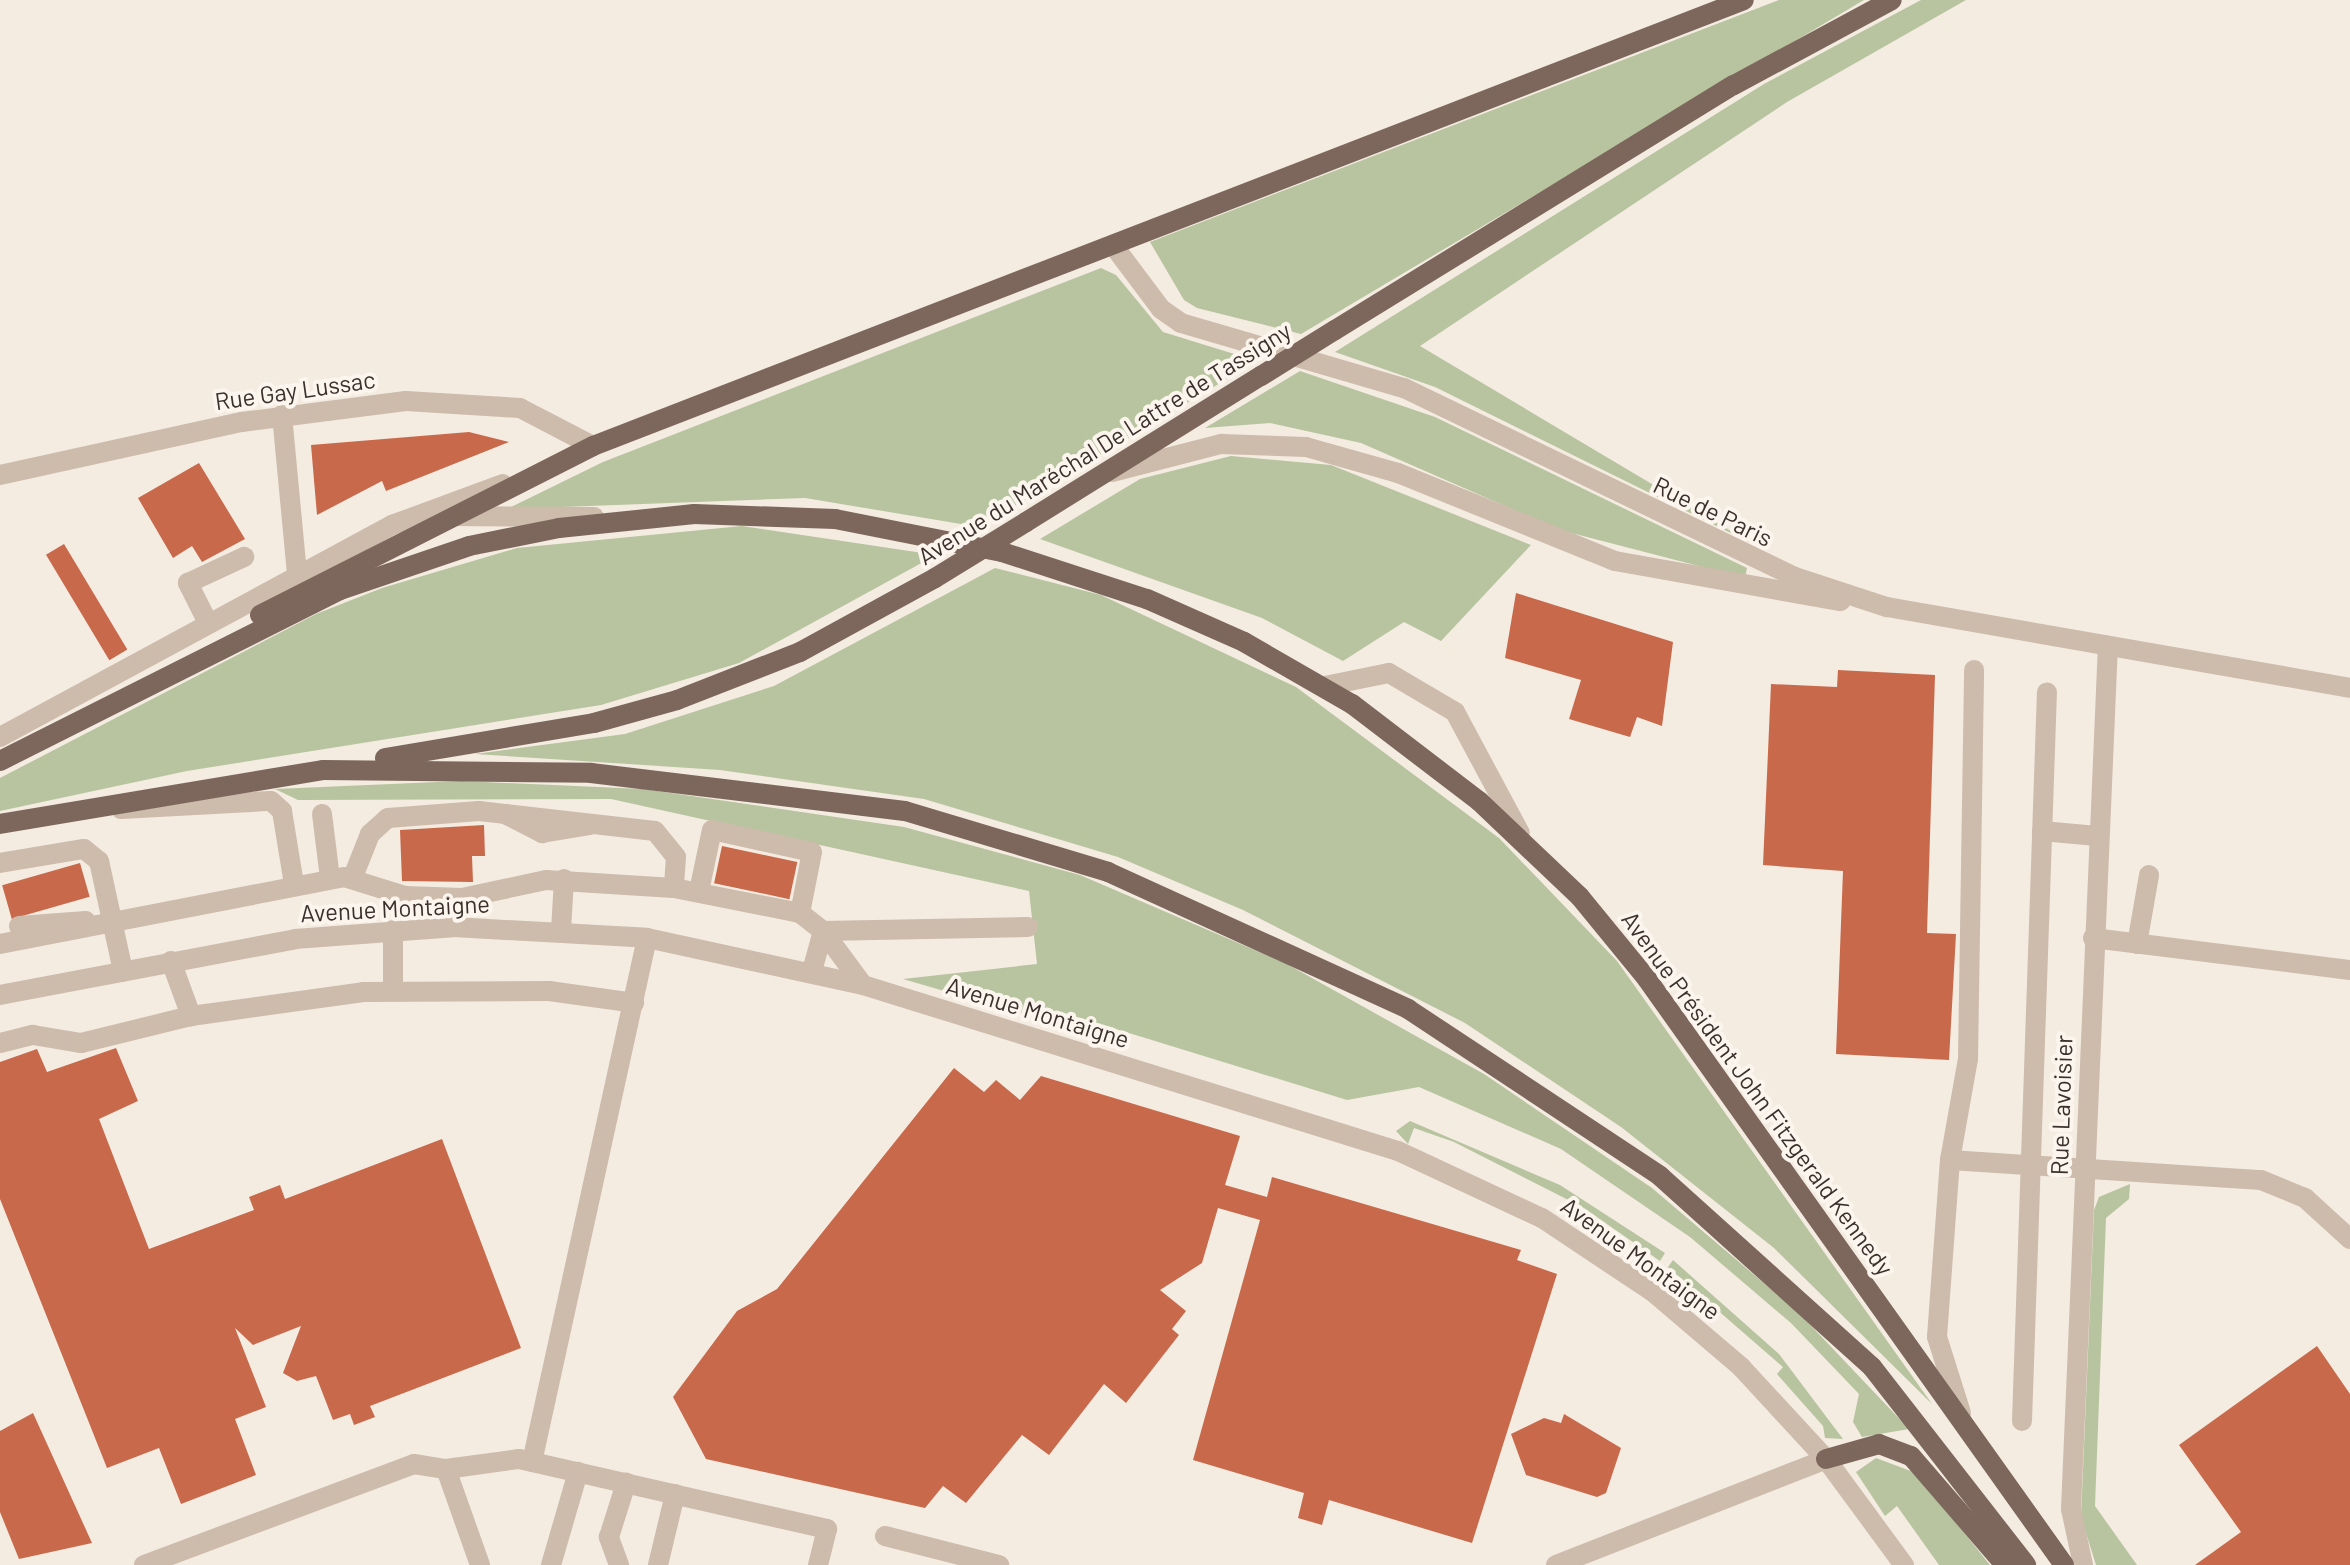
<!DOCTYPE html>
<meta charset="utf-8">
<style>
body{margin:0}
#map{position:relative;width:2350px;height:1565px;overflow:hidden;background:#f4ebe1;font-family:Barlow,sans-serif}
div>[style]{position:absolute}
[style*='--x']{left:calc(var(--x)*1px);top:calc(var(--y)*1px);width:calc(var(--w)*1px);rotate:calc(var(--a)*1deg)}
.green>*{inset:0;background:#b8c4a0}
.building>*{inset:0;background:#c8694b;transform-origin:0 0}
.minor>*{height:20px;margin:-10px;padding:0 10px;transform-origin:10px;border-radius:10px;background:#cdbbac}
.major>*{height:20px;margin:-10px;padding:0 10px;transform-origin:10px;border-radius:10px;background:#7d675c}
.major-bridge>*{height:20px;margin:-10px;padding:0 10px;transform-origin:10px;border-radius:10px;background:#7d675c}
span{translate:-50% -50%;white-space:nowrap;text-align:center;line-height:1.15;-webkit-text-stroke:8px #fbf5ee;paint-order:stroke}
.street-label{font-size:24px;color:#3b302b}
</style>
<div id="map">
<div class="green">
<div style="clip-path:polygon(1779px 0,1864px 0,1301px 334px,1197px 308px,1184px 300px,1150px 242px)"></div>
<div style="clip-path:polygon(1921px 0,1966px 0,1787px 102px,1420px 346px,1751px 543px,1435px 387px,1335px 352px,1764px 84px)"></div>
<div style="clip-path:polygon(1101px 268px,1116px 275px,1163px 332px,1257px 361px,979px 527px,805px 498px,507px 509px,603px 462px)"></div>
<div style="clip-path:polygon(1300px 371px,1435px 417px,1747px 568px,1745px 578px,1560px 530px,1361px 443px,1270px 423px,1205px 428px)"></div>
<div style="clip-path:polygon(1231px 456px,1331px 465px,1531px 545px,1441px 641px,1404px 622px,1343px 661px,1262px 618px,1040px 539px,1140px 479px)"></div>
<div style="clip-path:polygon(742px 526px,936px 555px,739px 663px,601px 705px,187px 771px,0 811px,0 778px,316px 614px,382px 588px,517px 548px)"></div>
<div style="clip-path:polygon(995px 568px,1101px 595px,1296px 687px,1499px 838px,1617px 961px,1932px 1404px,1774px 1248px,1621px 1127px,1465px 1023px,1243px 910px,1118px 857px,924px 799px,720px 770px,475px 754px,625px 734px,774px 686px)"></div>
<div style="clip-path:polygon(461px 781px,643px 789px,904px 827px,1080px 875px,1285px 963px,1484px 1074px,1652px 1188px,1799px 1313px,1909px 1429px,1862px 1437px,1853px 1422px,1859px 1394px,1791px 1323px,1690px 1237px,1561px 1149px,1419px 1087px,1347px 1100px,1064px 1013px,1023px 1014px,903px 979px,1037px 964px,1029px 891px,611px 799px,298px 800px,275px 789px)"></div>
<div style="clip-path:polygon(1410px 1121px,1560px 1185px,1665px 1253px,1660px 1261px,1584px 1208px,1454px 1142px,1414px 1128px,1408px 1144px,1396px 1131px)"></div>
<div style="clip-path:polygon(2130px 1184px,2129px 1199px,2106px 1218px,2095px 1506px,2137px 1565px,2096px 1565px,2081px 1517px,2094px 1210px,2099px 1197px)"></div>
<div style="clip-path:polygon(1673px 1260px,1779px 1354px,1843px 1439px,1825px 1438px,1823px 1426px,1777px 1374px,1783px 1367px,1668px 1267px)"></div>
<div style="clip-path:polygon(1876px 1458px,1916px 1473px,1990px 1565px,1939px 1565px,1897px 1506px,1885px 1516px,1856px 1472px)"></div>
</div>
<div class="building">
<div style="clip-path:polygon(469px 432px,509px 442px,386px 491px,382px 481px,317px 515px,311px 445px)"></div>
<div style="clip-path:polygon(199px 463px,245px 539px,202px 562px,192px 546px,173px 558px,138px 498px)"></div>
<div style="left:64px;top:544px;width:123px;height:21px;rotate:59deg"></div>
<div style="clip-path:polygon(1516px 593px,1673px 642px,1662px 726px,1637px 717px,1630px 737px,1569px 719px,1581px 680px,1505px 658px)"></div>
<div style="clip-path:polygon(1838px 670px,1935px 675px,1927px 933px,1956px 934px,1949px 1060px,1836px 1054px,1843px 871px,1763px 865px,1771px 684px,1837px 687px)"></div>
<div style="clip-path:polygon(484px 825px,485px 856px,472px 856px,473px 882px,402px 881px,400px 830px)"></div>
<div style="left:722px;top:846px;width:77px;height:38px;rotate:12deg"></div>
<div style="left:80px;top:863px;width:35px;height:81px;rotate:74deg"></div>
<div style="clip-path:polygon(116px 1048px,138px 1101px,99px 1119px,149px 1249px,254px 1210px,249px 1197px,280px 1185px,285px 1199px,442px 1139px,521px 1348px,370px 1406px,375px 1417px,354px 1425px,350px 1414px,333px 1420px,316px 1376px,297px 1381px,283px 1373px,301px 1326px,253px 1345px,235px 1328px,266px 1407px,235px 1419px,256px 1475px,181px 1504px,159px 1448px,107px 1468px,0 1199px,0 1062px,37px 1049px,47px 1072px)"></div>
<div style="clip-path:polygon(954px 1068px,984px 1092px,996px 1080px,1020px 1100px,1041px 1076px,1240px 1136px,1225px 1185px,1267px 1197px,1272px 1177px,1521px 1250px,1517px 1260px,1557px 1274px,1472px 1543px,1329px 1500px,1322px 1525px,1298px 1518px,1304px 1493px,1193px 1460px,1260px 1220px,1218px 1208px,1202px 1263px,1160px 1290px,1186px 1311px,1172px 1329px,1179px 1335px,1126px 1403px,1104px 1384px,1049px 1455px,1022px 1435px,966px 1503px,943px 1486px,925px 1508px,706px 1459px,673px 1397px,737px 1311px,777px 1289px)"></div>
<div style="clip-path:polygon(2317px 1346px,2350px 1394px,2350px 1565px,2195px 1565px,2241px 1532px,2179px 1445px)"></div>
<div style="clip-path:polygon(33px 1413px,92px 1543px,19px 1559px,0 1512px,0 1431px)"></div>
<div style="clip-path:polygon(1564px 1414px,1621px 1448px,1606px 1493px,1597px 1497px,1526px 1475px,1511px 1434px,1544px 1418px,1561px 1423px)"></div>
</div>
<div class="minor">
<div style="--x:1113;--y:245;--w:80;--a:53.1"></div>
<div style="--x:1161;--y:309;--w:24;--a:35"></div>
<div style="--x:1181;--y:323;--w:232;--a:16.3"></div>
<div style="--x:1404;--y:388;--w:434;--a:25.8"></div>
<div style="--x:1795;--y:577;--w:97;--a:18.1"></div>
<div style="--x:1887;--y:607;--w:470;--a:9.9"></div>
<div style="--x:282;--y:415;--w:161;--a:84.6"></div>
<div style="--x:1112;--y:472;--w:113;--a:-14.4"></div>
<div style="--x:1221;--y:444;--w:85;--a:2"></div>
<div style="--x:1306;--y:447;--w:96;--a:15.8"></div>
<div style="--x:1398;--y:473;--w:234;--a:22.1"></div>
<div style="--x:1615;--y:561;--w:229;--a:10.1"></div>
<div style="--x:0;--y:475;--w:248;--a:-12.4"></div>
<div style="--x:242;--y:422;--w:165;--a:-7.3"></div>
<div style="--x:406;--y:401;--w:114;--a:3.5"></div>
<div style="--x:520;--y:408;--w:82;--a:27.5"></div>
<div style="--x:450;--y:516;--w:144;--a:0.4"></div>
<div style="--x:208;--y:623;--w:45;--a:-116.6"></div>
<div style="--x:188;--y:583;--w:62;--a:-24.9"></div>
<div style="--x:1325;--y:686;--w:65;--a:-11.5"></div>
<div style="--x:1389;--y:673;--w:77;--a:30.6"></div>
<div style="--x:1455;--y:712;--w:137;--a:61.8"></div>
<div style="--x:0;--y:737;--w:446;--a:-28.4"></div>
<div style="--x:392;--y:525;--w:118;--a:-20.3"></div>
<div style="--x:121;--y:809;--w:150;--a:-3.1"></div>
<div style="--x:271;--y:801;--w:15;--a:42"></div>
<div style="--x:282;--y:811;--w:74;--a:80.7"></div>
<div style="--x:322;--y:814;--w:64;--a:82.9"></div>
<div style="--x:505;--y:814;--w:42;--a:27.2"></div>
<div style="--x:542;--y:833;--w:49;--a:-9.5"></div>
<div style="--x:2042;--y:831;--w:55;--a:5.2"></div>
<div style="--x:0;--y:863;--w:85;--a:-9.5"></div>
<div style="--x:84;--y:849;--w:19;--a:39"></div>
<div style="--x:99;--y:861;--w:113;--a:77.7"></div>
<div style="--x:353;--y:877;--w:46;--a:-68.4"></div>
<div style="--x:370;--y:834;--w:24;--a:-42"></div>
<div style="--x:388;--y:818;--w:91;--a:-4.4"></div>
<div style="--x:479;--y:811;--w:177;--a:6.5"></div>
<div style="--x:655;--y:831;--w:33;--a:51"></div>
<div style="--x:676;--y:857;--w:31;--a:94"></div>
<div style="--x:699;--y:891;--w:62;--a:-78"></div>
<div style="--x:712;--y:830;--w:102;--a:12.4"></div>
<div style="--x:812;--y:852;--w:62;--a:101.1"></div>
<div style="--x:19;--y:926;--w:67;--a:-4.3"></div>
<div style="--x:561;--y:930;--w:51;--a:-86.6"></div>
<div style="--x:2093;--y:938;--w:259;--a:7.1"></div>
<div style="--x:0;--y:944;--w:350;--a:-11"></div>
<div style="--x:344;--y:877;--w:64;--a:17.3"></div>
<div style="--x:405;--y:896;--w:57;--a:2"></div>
<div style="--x:462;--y:898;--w:86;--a:-12.1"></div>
<div style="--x:546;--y:880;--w:128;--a:3.6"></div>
<div style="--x:674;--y:888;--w:128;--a:11.2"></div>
<div style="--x:800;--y:913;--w:29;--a:38"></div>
<div style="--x:823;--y:931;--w:205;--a:-1.1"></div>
<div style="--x:2137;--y:944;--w:70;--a:-80.1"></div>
<div style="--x:171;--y:961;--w:59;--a:70"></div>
<div style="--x:812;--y:971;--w:41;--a:-74.6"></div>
<div style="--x:823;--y:931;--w:67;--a:53.5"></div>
<div style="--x:393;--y:991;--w:61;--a:-90"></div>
<div style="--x:0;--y:995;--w:300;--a:-10.7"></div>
<div style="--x:295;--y:939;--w:158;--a:-4.3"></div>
<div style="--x:453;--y:927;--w:194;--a:3.2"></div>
<div style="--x:647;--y:938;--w:221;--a:12.3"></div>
<div style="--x:863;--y:985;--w:560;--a:17.24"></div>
<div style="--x:1398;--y:1151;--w:159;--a:25"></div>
<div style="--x:1542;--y:1218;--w:133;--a:33.7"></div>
<div style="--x:1653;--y:1292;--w:116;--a:40.4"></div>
<div style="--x:1741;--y:1367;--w:125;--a:47.3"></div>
<div style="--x:1826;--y:1459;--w:132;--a:53.7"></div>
<div style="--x:0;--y:1043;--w:34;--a:-14"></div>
<div style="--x:33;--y:1035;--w:49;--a:9.5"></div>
<div style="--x:81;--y:1043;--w:113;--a:-13.8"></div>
<div style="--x:191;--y:1016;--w:174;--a:-7.9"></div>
<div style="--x:363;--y:992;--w:186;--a:-0.3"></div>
<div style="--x:549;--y:991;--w:86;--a:8"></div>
<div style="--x:1950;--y:1160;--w:312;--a:3.7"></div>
<div style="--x:2261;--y:1180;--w:48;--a:22.2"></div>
<div style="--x:2305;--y:1198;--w:61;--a:42.3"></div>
<div style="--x:1961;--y:1413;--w:80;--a:-107.5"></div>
<div style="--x:1937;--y:1337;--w:177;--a:-85.8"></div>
<div style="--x:1950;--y:1160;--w:103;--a:-79.9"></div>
<div style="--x:1968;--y:1059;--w:389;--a:-89.1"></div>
<div style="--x:2022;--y:1421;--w:729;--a:-88.04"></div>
<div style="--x:532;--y:1462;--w:536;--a:-77.62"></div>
<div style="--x:446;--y:1469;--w:74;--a:-7.8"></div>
<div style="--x:519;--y:1459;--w:316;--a:12.8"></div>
<div style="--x:827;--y:1529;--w:37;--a:104"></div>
<div style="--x:885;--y:1536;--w:118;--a:14.3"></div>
<div style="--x:144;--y:1565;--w:288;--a:-20.5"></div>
<div style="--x:414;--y:1464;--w:32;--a:9"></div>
<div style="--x:446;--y:1469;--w:102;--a:70.5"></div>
<div style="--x:551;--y:1565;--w:97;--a:-73.8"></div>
<div style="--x:619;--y:1565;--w:30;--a:-110"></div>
<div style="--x:609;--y:1537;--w:57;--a:-72.5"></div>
<div style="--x:658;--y:1565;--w:73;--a:-76.5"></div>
<div style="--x:1556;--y:1565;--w:290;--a:-21.4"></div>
<div style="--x:2083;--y:1565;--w:57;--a:-102.1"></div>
<div style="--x:2071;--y:1509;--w:864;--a:-87.55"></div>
</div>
<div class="major">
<div style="--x:1335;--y:330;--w:468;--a:-31.6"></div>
<div style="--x:1734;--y:85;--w:179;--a:-28.3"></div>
<div style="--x:1026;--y:522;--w:277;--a:-31.9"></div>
<div style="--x:260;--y:615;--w:373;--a:-26.9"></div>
<div style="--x:593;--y:446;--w:1234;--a:-21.18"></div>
<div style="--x:385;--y:758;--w:212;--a:-9.5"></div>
<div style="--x:594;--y:723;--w:86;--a:-15.5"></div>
<div style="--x:677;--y:700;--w:132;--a:-21.3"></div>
<div style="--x:800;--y:652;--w:154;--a:-28.7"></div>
<div style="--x:0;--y:761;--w:381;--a:-26.7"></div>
<div style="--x:340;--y:590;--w:136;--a:-18.8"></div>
<div style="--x:469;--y:546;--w:92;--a:-11.3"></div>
<div style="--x:559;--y:528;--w:136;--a:-5.9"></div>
<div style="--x:694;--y:514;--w:141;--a:2"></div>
<div style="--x:835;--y:519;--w:170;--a:11.2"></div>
<div style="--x:1002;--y:552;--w:152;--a:18"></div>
<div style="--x:1147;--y:599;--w:106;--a:23.9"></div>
<div style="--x:1244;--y:642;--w:125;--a:29.9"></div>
<div style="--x:1352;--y:704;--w:160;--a:37.4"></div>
<div style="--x:1479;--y:801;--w:139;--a:43.5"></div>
<div style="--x:1580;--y:897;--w:106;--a:50.7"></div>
<div style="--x:1647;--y:979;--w:719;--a:54.56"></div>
<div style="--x:0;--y:824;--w:327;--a:-9.5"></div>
<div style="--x:323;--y:770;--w:268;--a:0.6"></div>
<div style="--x:591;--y:773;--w:316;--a:6.9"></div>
<div style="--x:905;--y:811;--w:212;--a:16.7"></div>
<div style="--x:1108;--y:872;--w:330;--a:24.5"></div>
<div style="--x:1408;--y:1009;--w:302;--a:33.5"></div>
<div style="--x:1660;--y:1176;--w:285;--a:42"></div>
<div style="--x:1872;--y:1367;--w:251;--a:52.1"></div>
<div style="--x:1826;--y:1459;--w:55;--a:-15.8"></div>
<div style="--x:1879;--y:1444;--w:34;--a:21"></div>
<div style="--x:1911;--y:1456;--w:144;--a:49.2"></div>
</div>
<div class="major-bridge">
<div style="--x:1261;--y:376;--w:87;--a:-31.9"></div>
<div style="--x:935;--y:578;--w:107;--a:-31.6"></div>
</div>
<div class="street-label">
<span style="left:295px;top:390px;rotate:-8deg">Rue Gay Lussac</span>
<span style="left:1104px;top:443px;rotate:-32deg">Avenue du Maréchal De Lattre de Tassigny</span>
<span style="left:1713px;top:511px;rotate:26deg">Rue de Paris</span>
<span style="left:395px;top:908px;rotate:-3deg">Avenue Montaigne</span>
<span style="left:1038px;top:1012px;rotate:17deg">Avenue Montaigne</span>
<span style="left:1758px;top:1093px;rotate:54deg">Avenue Président John Fitzgerald Kennedy</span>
<span style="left:2061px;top:1105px;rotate:-88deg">Rue Lavoisier</span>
<span style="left:1641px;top:1258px;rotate:36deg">Avenue Montaigne</span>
</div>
</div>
